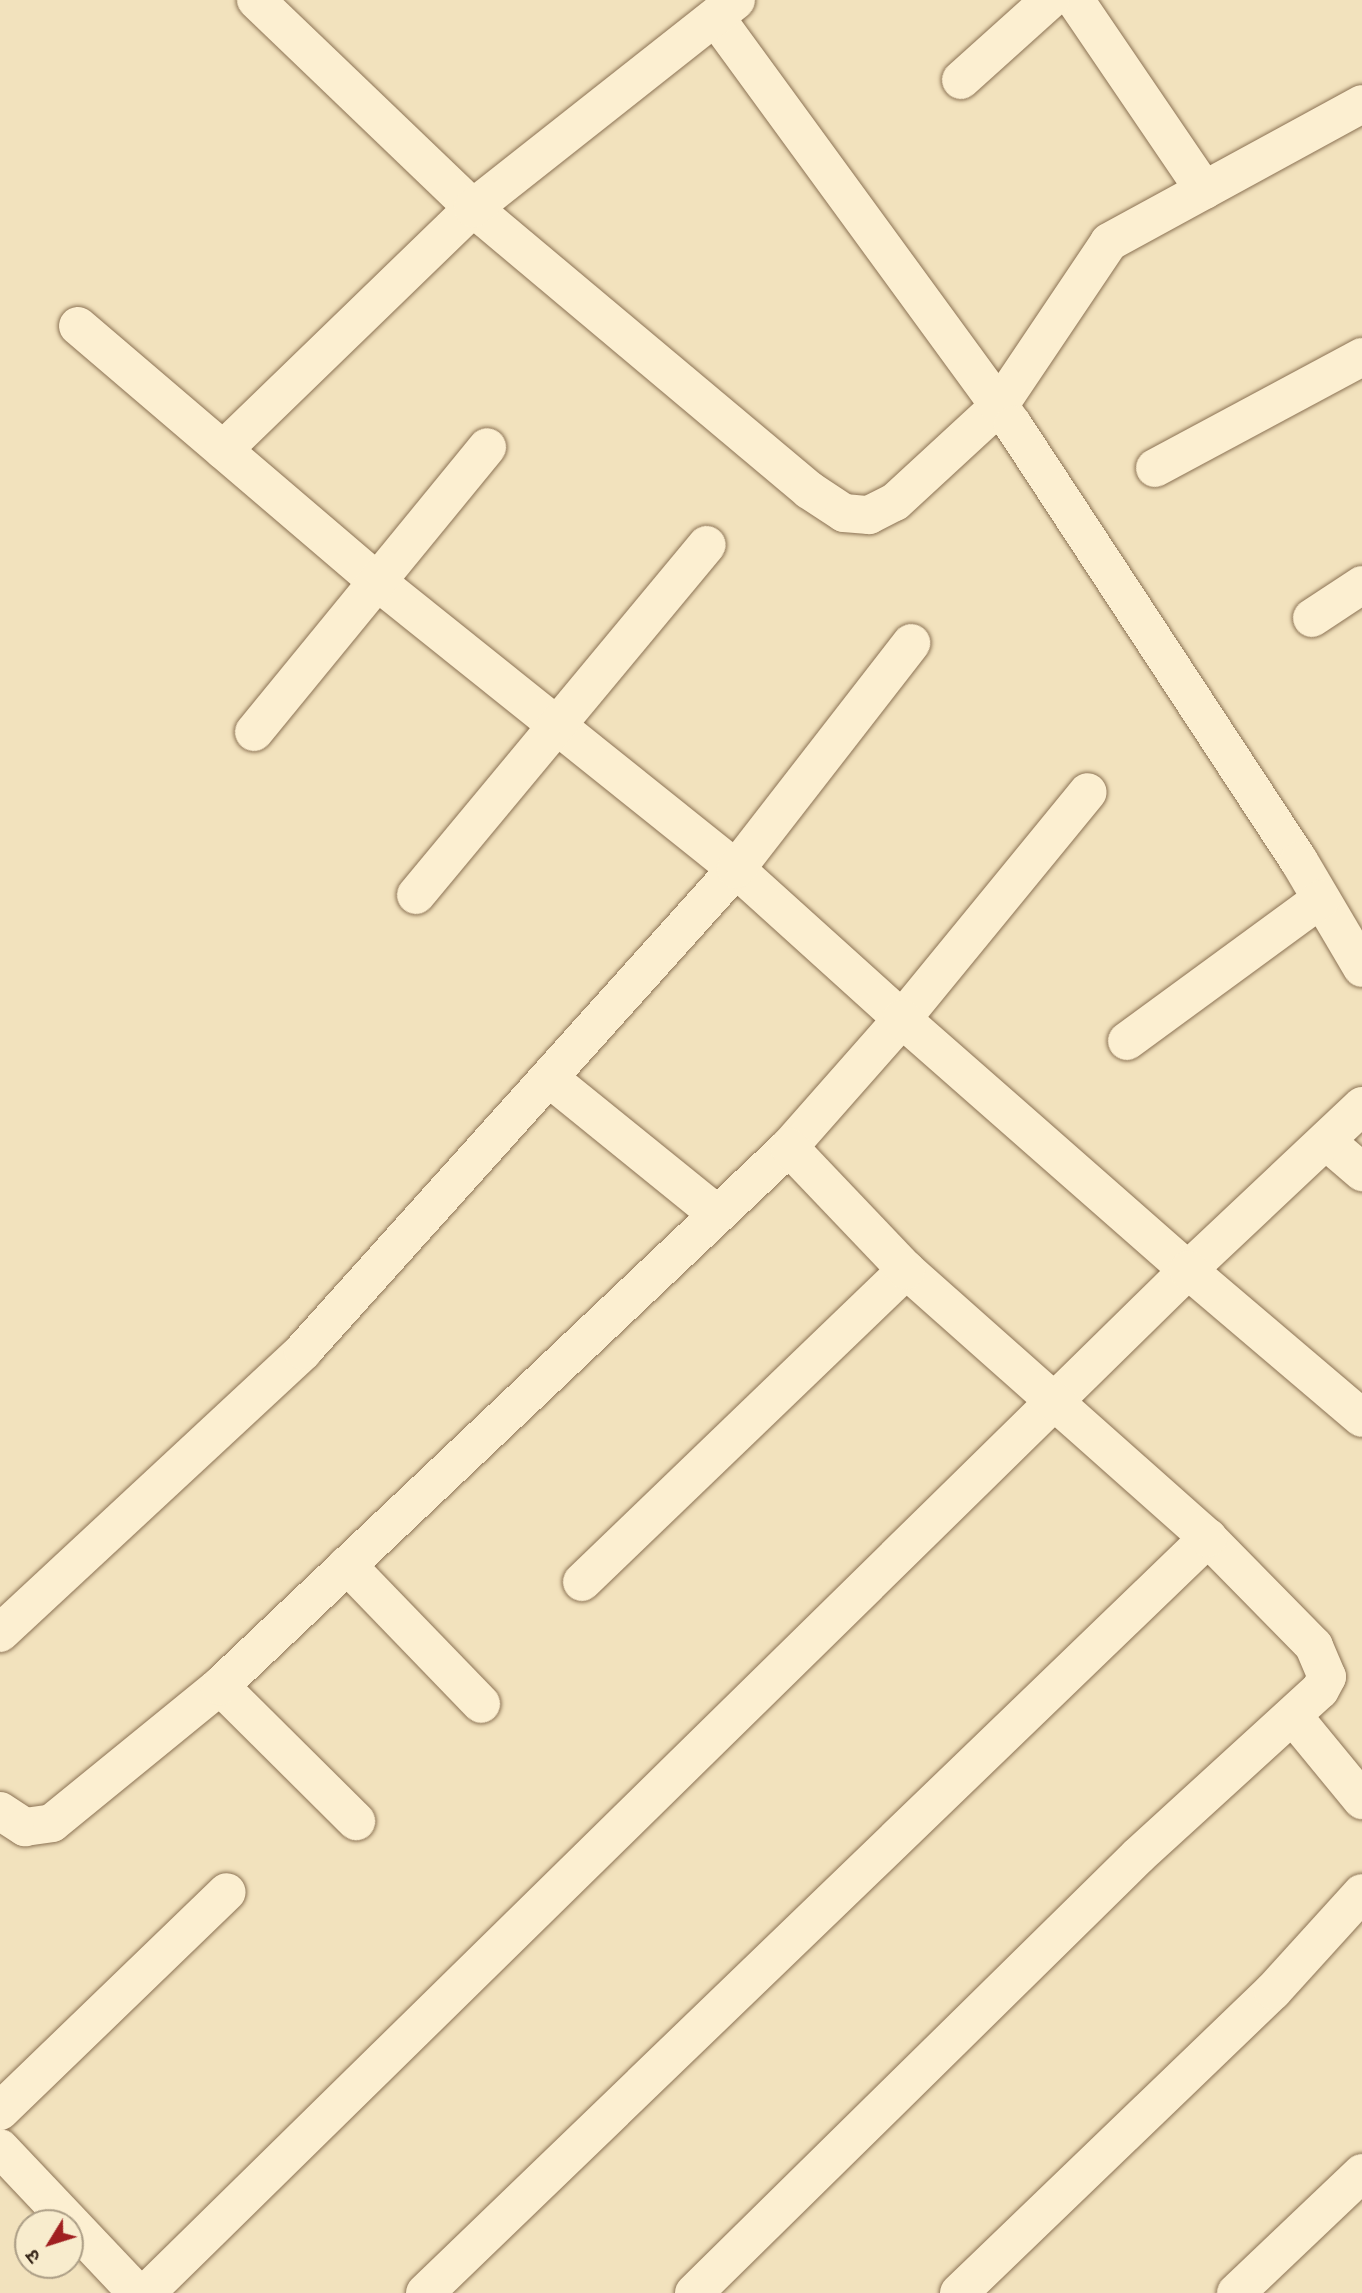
<!DOCTYPE html>
<meta charset="utf-8">
<style>
body{margin:0}
#map{position:relative;width:1362px;height:2293px;overflow:hidden;background:#f2e2bd;font-family:Spectral,"Noto Sans Devanagari",serif}
div>[style]{position:absolute}
[style*='--x']{left:calc(var(--x)*1px);top:calc(var(--y)*1px);width:calc(var(--w)*1px);rotate:calc(var(--a)*1deg)}
.roads{filter:drop-shadow(0 0 2px #8b7254) drop-shadow(0 0 2px #8b7254)}
.minor>*{height:38px;margin:-19px;padding:0 19px;transform-origin:19px;border-radius:19px;background:#fcefd1}
span{translate:-50% -50%;white-space:nowrap;text-align:center;line-height:1.15;-webkit-text-stroke:7px #f8eccd;paint-order:stroke}
.north{position:absolute;left:14px;top:2209px;width:70px;height:70px;box-sizing:border-box;background:#f8eccd;border:2px solid #ac9e86;border-radius:50%;rotate:232deg;font-size:19px;font-weight:700;line-height:28px;text-align:center;color:#39291b}
.north::after{content:'';display:block;margin:auto;width:24px;height:32px;background:#a01f20;clip-path:polygon(50% 0,100% 100%,50% 72%,0 100%)}
</style>
<div id="map">
<div class="roads">
<div class="minor">
<div style="--x:256;--y:0;--w:301;--a:43.8"></div>
<div style="--x:473;--y:208;--w:439;--a:40"></div>
<div style="--x:809;--y:490;--w:42;--a:33.3"></div>
<div style="--x:844;--y:513;--w:25;--a:5"></div>
<div style="--x:869;--y:515;--w:29;--a:-27"></div>
<div style="--x:895;--y:502;--w:142;--a:-42.7"></div>
<div style="--x:999;--y:406;--w:197;--a:-56.1"></div>
<div style="--x:1109;--y:242;--w:288;--a:-28.6"></div>
<div style="--x:1075;--y:0;--w:230;--a:55.8"></div>
<div style="--x:716;--y:18;--w:504;--a:53.88"></div>
<div style="--x:1013;--y:425;--w:521;--a:56.74"></div>
<div style="--x:1299;--y:861;--w:124;--a:59.5"></div>
<div style="--x:961;--y:80;--w:120;--a:-42"></div>
<div style="--x:78;--y:326;--w:396;--a:40.5"></div>
<div style="--x:379;--y:583;--w:457;--a:38.7"></div>
<div style="--x:736;--y:869;--w:224;--a:42.1"></div>
<div style="--x:902;--y:1019;--w:293;--a:-50.7"></div>
<div style="--x:223;--y:450;--w:348;--a:-44.1"></div>
<div style="--x:473;--y:208;--w:335;--a:-38.3"></div>
<div style="--x:1155;--y:468;--w:235;--a:-28.2"></div>
<div style="--x:1312;--y:618;--w:60;--a:-33.4"></div>
<div style="--x:254;--y:732;--w:368;--a:-50.7"></div>
<div style="--x:416;--y:895;--w:455;--a:-50.3"></div>
<div style="--x:1127;--y:1041;--w:240;--a:-36.2"></div>
<div style="--x:549;--y:1078;--w:216;--a:39"></div>
<div style="--x:1326;--y:1141;--w:48;--a:40.7"></div>
<div style="--x:347;--y:1565;--w:193;--a:46"></div>
<div style="--x:582;--y:1582;--w:450;--a:-43.9"></div>
<div style="--x:0;--y:1633;--w:414;--a:-42.9"></div>
<div style="--x:303;--y:1351;--w:648;--a:-48.07"></div>
<div style="--x:736;--y:869;--w:286;--a:-52.2"></div>
<div style="--x:220;--y:1686;--w:192;--a:44.8"></div>
<div style="--x:1293;--y:1716;--w:109;--a:50.6"></div>
<div style="--x:0;--y:1811;--w:30;--a:33"></div>
<div style="--x:25;--y:1827;--w:27;--a:-8"></div>
<div style="--x:52;--y:1823;--w:217;--a:-39.2"></div>
<div style="--x:220;--y:1686;--w:784;--a:-43.45"></div>
<div style="--x:789;--y:1147;--w:171;--a:-48.6"></div>
<div style="--x:902;--y:1019;--w:381;--a:41.3"></div>
<div style="--x:1188;--y:1270;--w:239;--a:-43.3"></div>
<div style="--x:0;--y:2111;--w:315;--a:-44"></div>
<div style="--x:0;--y:2148;--w:199;--a:46.6"></div>
<div style="--x:146;--y:2293;--w:1460;--a:-44.47"></div>
<div style="--x:1188;--y:1270;--w:228;--a:40.4"></div>
<div style="--x:425;--y:2293;--w:1088;--a:-43.96"></div>
<div style="--x:694;--y:2293;--w:623;--a:-44.54"></div>
<div style="--x:1138;--y:1856;--w:246;--a:-42.4"></div>
<div style="--x:1320;--y:1690;--w:15;--a:-62"></div>
<div style="--x:1327;--y:1677;--w:34;--a:-113"></div>
<div style="--x:1314;--y:1646;--w:151;--a:-134.5"></div>
<div style="--x:1208;--y:1538;--w:404;--a:-138.4"></div>
<div style="--x:906;--y:1270;--w:170;--a:-133.6"></div>
<div style="--x:959;--y:2293;--w:436;--a:-43.9"></div>
<div style="--x:1273;--y:1991;--w:132;--a:-47.8"></div>
<div style="--x:1236;--y:2293;--w:174;--a:-43.6"></div>
</div>
</div>
<div class="north">उ</div>
</div>
